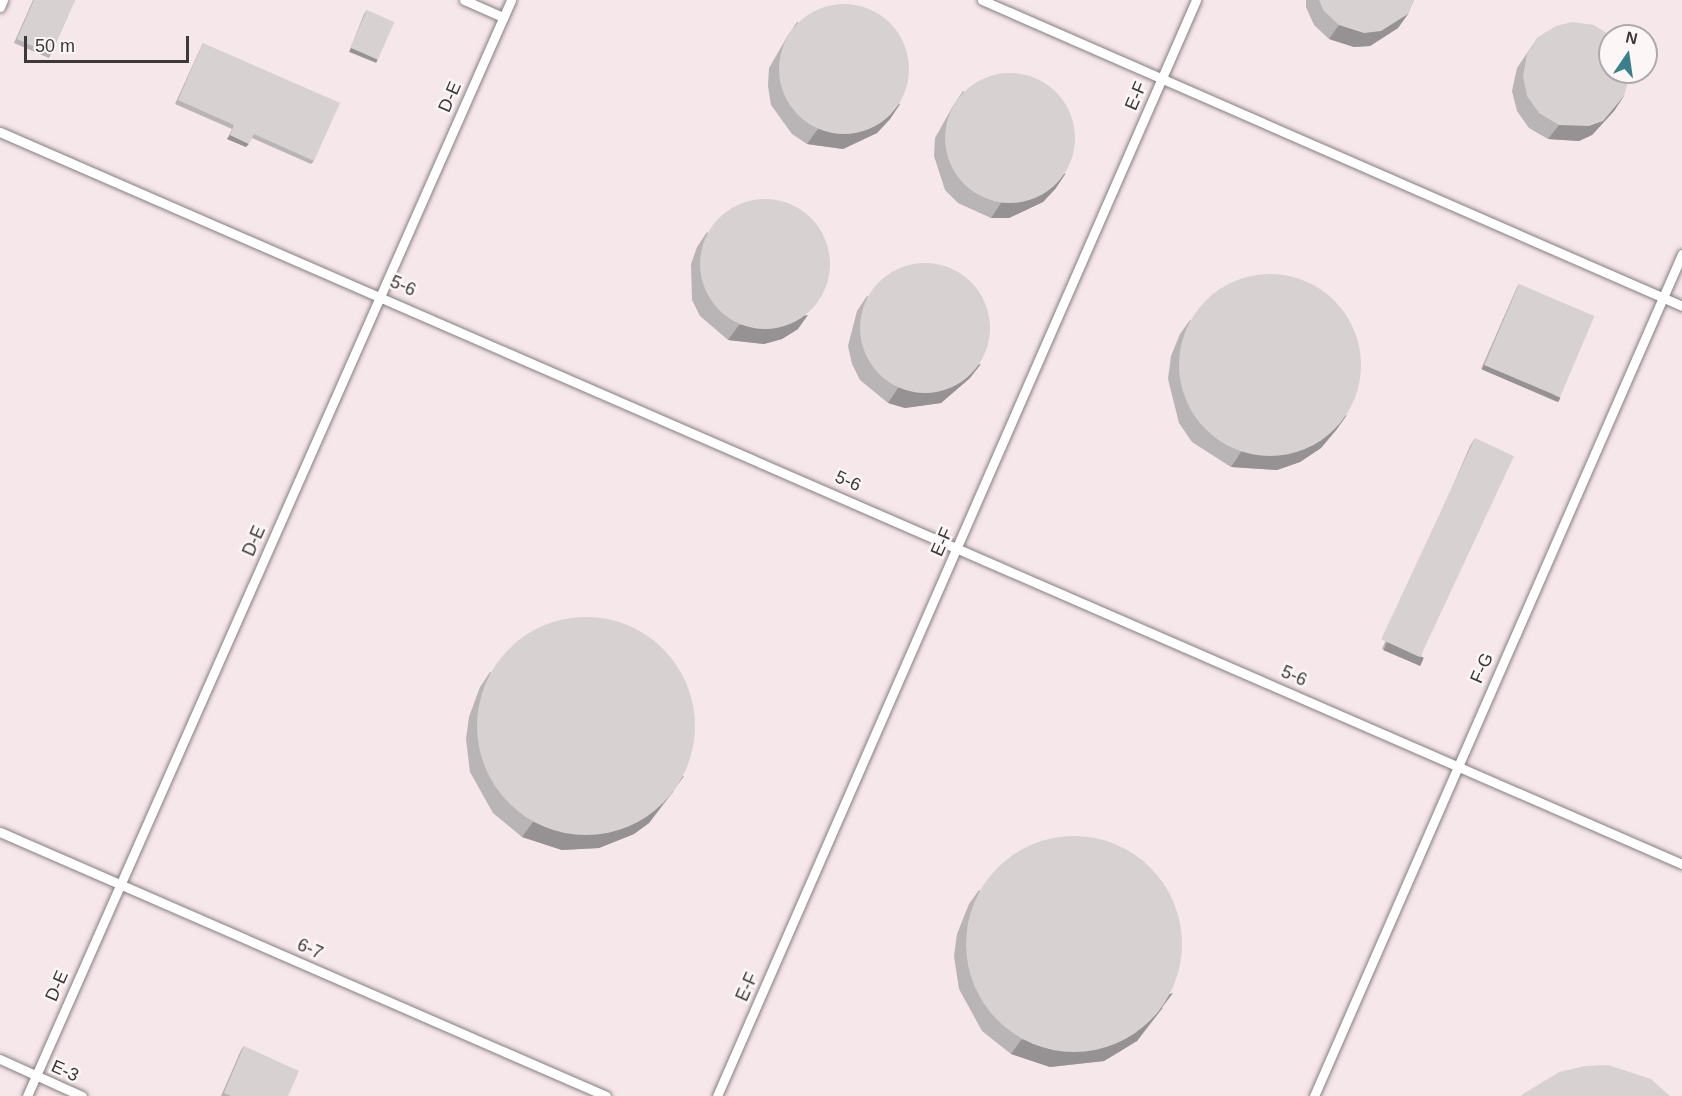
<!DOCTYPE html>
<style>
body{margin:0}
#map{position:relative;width:1682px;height:1096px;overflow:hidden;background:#fcf6f7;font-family:Helvetica,sans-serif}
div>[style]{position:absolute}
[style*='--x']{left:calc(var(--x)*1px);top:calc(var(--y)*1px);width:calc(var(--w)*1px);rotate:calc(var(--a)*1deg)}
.built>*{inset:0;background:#f6e7ea}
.roads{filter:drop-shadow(0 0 2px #857f80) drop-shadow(0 0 2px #857f80)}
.lane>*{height:9px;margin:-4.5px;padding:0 4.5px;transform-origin:4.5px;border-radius:4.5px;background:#fff}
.wall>*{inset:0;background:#b9b4b5}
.shaded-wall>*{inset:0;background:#969293;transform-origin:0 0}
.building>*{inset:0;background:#d7d1d2;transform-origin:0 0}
.round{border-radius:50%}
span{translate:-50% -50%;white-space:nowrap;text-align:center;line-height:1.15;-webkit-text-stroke:5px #fcf6f7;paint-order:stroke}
.street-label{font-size:18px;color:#3b3939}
.north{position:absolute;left:1598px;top:24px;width:60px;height:60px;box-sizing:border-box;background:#fcf6f7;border:2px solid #afaaab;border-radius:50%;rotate:13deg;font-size:16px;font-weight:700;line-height:24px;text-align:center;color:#3b3939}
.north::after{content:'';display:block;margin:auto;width:21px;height:27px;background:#397f8c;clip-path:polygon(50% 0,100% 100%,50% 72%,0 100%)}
.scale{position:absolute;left:24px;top:36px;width:165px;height:27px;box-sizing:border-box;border:3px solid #3b3939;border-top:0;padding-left:8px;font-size:18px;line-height:21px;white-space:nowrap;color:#3b3939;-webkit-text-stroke:4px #fcf6f7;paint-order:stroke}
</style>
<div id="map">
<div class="built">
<div style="clip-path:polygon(evenodd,0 0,1682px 0,1682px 1096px,0 1096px,0 0,1610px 36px,1646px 36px,1646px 72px,1610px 72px,1610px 36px)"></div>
</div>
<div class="roads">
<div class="lane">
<div style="--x:464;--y:0;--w:43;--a:23.6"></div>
<div style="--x:982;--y:0;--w:764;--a:23.61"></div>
<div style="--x:0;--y:7;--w:8;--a:-67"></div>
<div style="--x:0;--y:132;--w:1834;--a:23.52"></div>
<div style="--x:0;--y:832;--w:661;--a:23.54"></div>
<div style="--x:0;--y:1059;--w:90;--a:24.3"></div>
<div style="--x:27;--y:1096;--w:1198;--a:-66.17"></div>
<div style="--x:717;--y:1096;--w:1196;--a:-66.39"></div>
<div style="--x:1314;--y:1096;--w:919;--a:-66.39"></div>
</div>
</div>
<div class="wall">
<div style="clip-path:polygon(33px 0,75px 0,51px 54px,49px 58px,14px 43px)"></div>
<div style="clip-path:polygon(1306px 0,1414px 0,1408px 14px,1398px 28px,1370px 46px,1354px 47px,1329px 39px,1314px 25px,1306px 7px)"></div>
<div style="clip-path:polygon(367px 10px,376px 63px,349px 52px,364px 14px)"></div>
<div style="clip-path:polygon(797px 22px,900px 104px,890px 119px,877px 133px,843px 149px,807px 144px,792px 134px,771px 105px,768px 86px,769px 68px,787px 37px)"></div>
<div style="clip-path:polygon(1538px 37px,1624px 96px,1614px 111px,1592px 135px,1579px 141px,1548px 139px,1529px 128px,1517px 111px,1512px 91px,1517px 68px)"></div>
<div style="clip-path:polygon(203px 43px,314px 161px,311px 164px,252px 138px,246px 147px,227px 139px,232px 129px,175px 104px,201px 47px)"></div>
<div style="clip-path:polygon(963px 91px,1056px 188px,1043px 202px,1009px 218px,991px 218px,958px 203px,945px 190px,934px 156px,935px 138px,953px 106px)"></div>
<div style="clip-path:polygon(707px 232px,798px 329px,782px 339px,764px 344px,728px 340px,700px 316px,692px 300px,691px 264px,697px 247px)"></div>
<div style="clip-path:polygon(1519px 284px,1557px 402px,1481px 369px,1517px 287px)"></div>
<div style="clip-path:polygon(867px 296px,970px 378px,941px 403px,905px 408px,888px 403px,860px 380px,852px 364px,848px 346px,857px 311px)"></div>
<div style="clip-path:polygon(1190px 320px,1337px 429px,1321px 448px,1300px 462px,1277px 470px,1231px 467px,1192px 442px,1179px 423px,1168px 379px,1171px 356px,1180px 334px)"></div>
<div style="clip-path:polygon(1475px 438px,1419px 665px,1382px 649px,1470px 446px)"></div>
<div style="clip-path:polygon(490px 672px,674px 791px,649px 823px,634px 834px,599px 848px,562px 850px,522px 837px,493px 813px,470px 772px,466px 739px,469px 717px,480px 687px)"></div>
<div style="clip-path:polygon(979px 890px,1163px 1008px,1137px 1041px,1104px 1061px,1050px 1067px,1011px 1054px,982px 1031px,959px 989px,954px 956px,957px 934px,969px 904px)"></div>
<div style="clip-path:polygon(244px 1046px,288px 1096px,221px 1096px,241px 1050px)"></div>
</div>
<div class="shaded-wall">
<div style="clip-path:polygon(1408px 14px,1398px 28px,1370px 46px,1354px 47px,1329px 39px,1339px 25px)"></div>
<div style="left:351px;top:48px;width:29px;height:4px;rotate:22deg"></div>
<div style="clip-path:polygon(1624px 96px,1614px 111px,1592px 135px,1579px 141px,1548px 139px,1559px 125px)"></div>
<div style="clip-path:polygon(900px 104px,890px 119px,877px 133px,843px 149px,807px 144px,818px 129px)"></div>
<div style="clip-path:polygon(230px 135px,249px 144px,246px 147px,227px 139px)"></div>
<div style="clip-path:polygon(1066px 173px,1056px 188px,1043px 202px,1009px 218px,991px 218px,1001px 203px)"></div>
<div style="clip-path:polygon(808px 315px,798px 329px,782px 339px,764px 344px,728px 340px,739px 325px)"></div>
<div style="clip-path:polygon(981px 364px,970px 378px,941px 403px,905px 408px,888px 403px,898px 388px)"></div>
<div style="left:1484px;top:365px;width:83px;height:5px;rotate:23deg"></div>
<div style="clip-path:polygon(1347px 415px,1337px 429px,1321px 448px,1300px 462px,1277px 470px,1231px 467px,1241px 452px)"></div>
<div style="left:1387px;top:642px;width:40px;height:9px;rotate:23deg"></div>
<div style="clip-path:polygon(684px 776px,649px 823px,634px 834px,599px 848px,562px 850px,522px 837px,533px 822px)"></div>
<div style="clip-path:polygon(1173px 993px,1137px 1041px,1104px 1061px,1050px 1067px,1011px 1054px,1021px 1040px)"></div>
</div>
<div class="building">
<div style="clip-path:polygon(34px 0,75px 0,51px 54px,17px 39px)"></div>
<div style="clip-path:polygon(1319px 0,1414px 0,1408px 14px,1381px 31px,1364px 33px,1339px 25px,1324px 11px)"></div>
<div class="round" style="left:779px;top:4px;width:130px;height:130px"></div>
<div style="left:367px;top:10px;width:30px;height:41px;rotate:24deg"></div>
<div style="clip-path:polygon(1572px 22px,1594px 25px,1611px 36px,1610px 36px,1610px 72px,1627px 72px,1628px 82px,1624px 96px,1603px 121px,1589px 126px,1559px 125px,1539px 113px,1527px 96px,1523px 76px,1527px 54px,1538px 37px,1556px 26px)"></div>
<div style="clip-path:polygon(203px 43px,340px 103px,314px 161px,254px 134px,249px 144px,230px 135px,234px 125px,178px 100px)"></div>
<div class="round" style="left:945px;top:73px;width:130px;height:130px"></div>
<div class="round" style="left:700px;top:199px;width:130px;height:130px"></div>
<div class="round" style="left:860px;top:263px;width:130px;height:130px"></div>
<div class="round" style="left:1179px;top:274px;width:182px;height:182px"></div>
<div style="left:1519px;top:284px;width:82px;height:88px;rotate:23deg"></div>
<div style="left:1475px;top:438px;width:43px;height:222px;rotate:25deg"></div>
<div class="round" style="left:477px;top:617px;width:218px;height:218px"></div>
<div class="round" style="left:966px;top:836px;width:216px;height:216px"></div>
<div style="clip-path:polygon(244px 1046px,299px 1071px,288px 1096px,231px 1096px,224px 1093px)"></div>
<div style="clip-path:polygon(1608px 1065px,1651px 1079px,1670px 1096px,1521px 1096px,1523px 1094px,1559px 1072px,1585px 1066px)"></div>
</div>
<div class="street-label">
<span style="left:1136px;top:96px;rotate:-67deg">E-F</span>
<span style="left:450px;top:97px;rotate:-66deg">D-E</span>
<span style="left:403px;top:286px;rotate:24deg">5-6</span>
<span style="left:848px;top:481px;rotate:24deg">5-6</span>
<span style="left:254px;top:541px;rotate:-66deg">D-E</span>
<span style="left:942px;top:542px;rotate:-66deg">E-F</span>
<span style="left:1482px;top:668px;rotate:-66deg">F-G</span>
<span style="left:1294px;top:676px;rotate:24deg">5-6</span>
<span style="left:310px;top:949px;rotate:24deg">6-7</span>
<span style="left:57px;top:986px;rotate:-66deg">D-E</span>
<span style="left:747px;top:987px;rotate:-66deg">E-F</span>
<span style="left:65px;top:1071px;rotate:24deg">E-3</span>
</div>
<div class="north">N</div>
<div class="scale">50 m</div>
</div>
